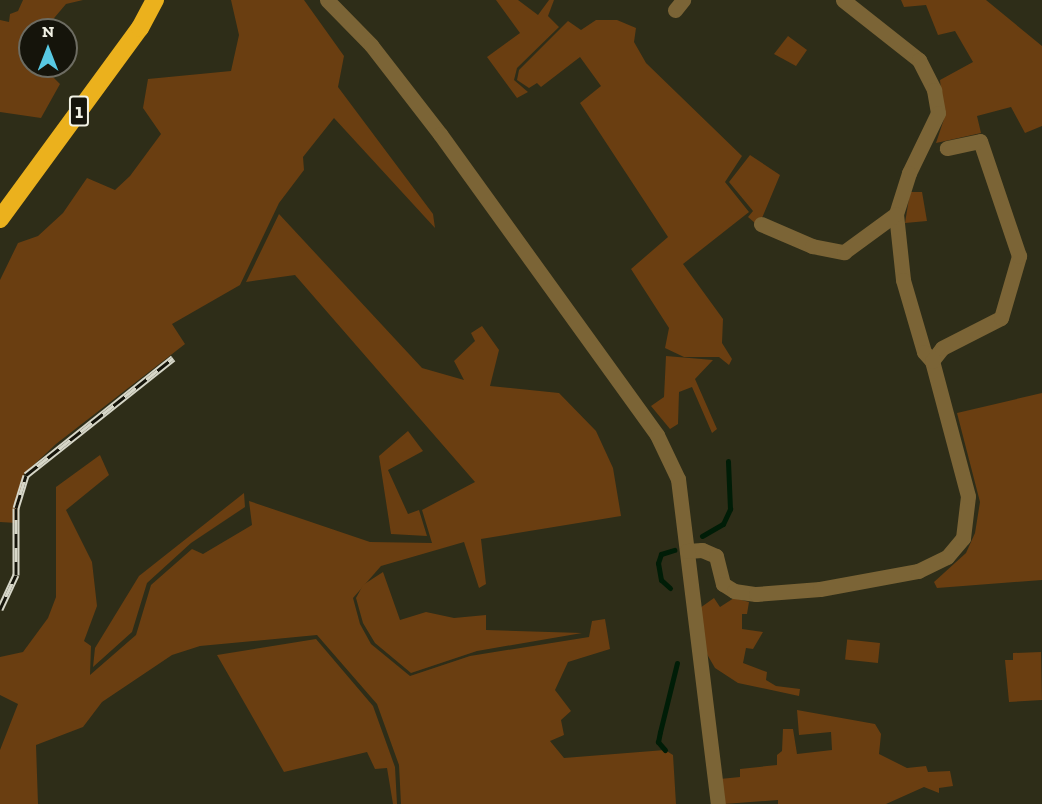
<!DOCTYPE html>
<style>
body{margin:0}
#map{position:relative;width:1042px;height:804px;overflow:hidden;background:#2e2d18;font-family:"Zilla Slab",serif}
div>[style]{position:absolute}
[style*='--x']{left:calc(var(--x)*1px);top:calc(var(--y)*1px);width:calc(var(--w)*1px);rotate:calc(var(--a)*1deg)}
.green>*{inset:0;background:#6a3e11;transform-origin:0 0}
.stream>*{height:5px;margin:-2.5px;padding:0 2.5px;transform-origin:2.5px;border-radius:2.5px;background:#001d07}
.street>*{height:15px;margin:-7.5px;padding:0 7.5px;transform-origin:7.5px;border-radius:7.5px;background:#7b6436}
.highway>*{height:18px;margin:-9px;padding:0 9px;transform-origin:9px;border-radius:9px;background:#ebb11d}
.rail>*{height:7px;margin-top:-3.5px;transform-origin:0;background:repeating-linear-gradient(90deg,#15140b 0 14px,#d6d6c8 0 28px);box-sizing:border-box;border-block:2px solid #d6d6c8}
span{translate:-50% -50%;white-space:nowrap;text-align:center;line-height:1.15;-webkit-text-stroke:4.5px #15140b;paint-order:stroke}
.shield-label span{padding:2px 4px;background:#15140b;border:2px solid;border-radius:4px;-webkit-text-stroke-width:0}
.shield-label{font-size:20px;color:#f1f1e4;font-weight:700}
.north{position:absolute;left:18px;top:18px;width:60px;height:60px;box-sizing:border-box;background:#15140b;border:2px solid #6d6c62;border-radius:50%;rotate:0deg;font-size:16px;font-weight:700;line-height:24px;text-align:center;color:#f1f1e4}
.north::after{content:'';display:block;margin:auto;width:21px;height:27px;background:#58c9e3;clip-path:polygon(50% 0,100% 100%,50% 72%,0 100%)}
</style>
<div id="map">
<div class="green">
<div style="clip-path:polygon(23px 0,83px 0,66px 4px,44px 30px,30px 30px,30px 66px,50px 66px,49px 73px,60px 84px,41px 118px,0 112px,0 20px,9px 22px,10px 14px,18px 11px)"></div>
<div style="clip-path:polygon(231px 0,304px 0,344px 56px,338px 87px,433px 214px,435px 228px,334px 118px,303px 157px,304px 170px,279px 203px,240px 285px,172px 324px,185px 344px,56px 444px,24px 474px,17px 523px,0 522px,0 280px,18px 243px,38px 236px,63px 213px,87px 178px,115px 190px,130px 176px,161px 134px,143px 108px,148px 79px,231px 71px,239px 35px)"></div>
<div style="clip-path:polygon(496px 0,518px 0,538px 15px,549px 0,554px 0,548px 16px,559px 27px,517px 68px,514px 80px,528px 92px,517px 98px,487px 57px,520px 33px)"></div>
<div style="clip-path:polygon(901px 0,986px 0,1042px 46px,1042px 126px,1025px 133px,1011px 107px,977px 116px,981px 133px,936px 143px,944px 119px,940px 80px,973px 62px,955px 31px,938px 35px,926px 5px,904px 7px)"></div>
<div style="clip-path:polygon(596px 20px,617px 20px,636px 28px,634px 42px,646px 63px,742px 156px,725px 182px,749px 212px,683px 264px,723px 319px,722px 343px,732px 359px,729px 365px,719px 357px,684px 357px,665px 348px,669px 328px,631px 269px,668px 237px,580px 103px,601px 86px,580px 57px,541px 87px,537px 83px,529px 88px,517px 80px,519px 70px,568px 21px,581px 30px)"></div>
<div style="clip-path:polygon(788px 36px,807px 50px,796px 66px,774px 54px)"></div>
<div style="clip-path:polygon(750px 155px,780px 175px,762px 218px,755px 223px,748px 217px,753px 211px,729px 182px)"></div>
<div style="clip-path:polygon(910px 192px,922px 192px,927px 221px,905px 223px)"></div>
<div style="clip-path:polygon(279px 214px,422px 368px,464px 380px,454px 361px,475px 341px,471px 333px,482px 326px,499px 350px,490px 386px,559px 393px,596px 431px,613px 468px,621px 516px,481px 539px,486px 584px,479px 588px,464px 542px,381px 566px,353px 598px,360px 624px,371px 644px,410px 676px,470px 656px,589px 637px,592px 621px,605px 619px,610px 649px,568px 662px,555px 690px,571px 711px,561px 720px,564px 735px,550px 741px,564px 758px,665px 750px,673px 755px,676px 804px,401px 804px,399px 765px,377px 704px,317px 635px,200px 646px,172px 655px,102px 702px,83px 727px,36px 745px,38px 804px,0 804px,0 750px,18px 704px,0 695px,0 657px,23px 652px,48px 618px,56px 597px,56px 487px,100px 455px,109px 475px,66px 510px,92px 562px,97px 606px,84px 641px,91px 646px,90px 675px,136px 635px,151px 585px,192px 549px,203px 554px,252px 525px,249px 501px,370px 542px,432px 543px,422px 510px,475px 482px,295px 275px,246px 282px)"></div>
<div style="clip-path:polygon(666px 356px,713px 360px,695px 379px,717px 429px,712px 433px,692px 387px,679px 392px,678px 424px,670px 429px,651px 406px,664px 397px)"></div>
<div style="clip-path:polygon(1042px 393px,1042px 580px,937px 588px,934px 582px,966px 553px,975px 533px,980px 502px,957px 413px)"></div>
<div style="clip-path:polygon(408px 431px,423px 451px,388px 470px,408px 514px,419px 510px,427px 536px,391px 534px,379px 456px)"></div>
<div style="clip-path:polygon(244px 493px,245px 507px,191px 543px,147px 583px,132px 632px,93px 667px,95px 648px,139px 576px)"></div>
<div style="clip-path:polygon(383px 572px,400px 620px,426px 612px,454px 618px,486px 615px,486px 630px,582px 633px,477px 651px,411px 673px,375px 643px,363px 623px,356px 598px,363px 585px)"></div>
<div style="clip-path:polygon(714px 598px,720px 607px,734px 598px,749px 602px,747px 614px,742px 614px,742px 629px,763px 632px,753px 649px,746px 648px,743px 663px,767px 672px,766px 680px,776px 686px,800px 689px,799px 696px,738px 683px,715px 668px,704px 649px,700px 608px)"></div>
<div style="clip-path:polygon(316px 639px,373px 706px,395px 767px,397px 804px,393px 804px,387px 768px,375px 769px,367px 752px,284px 772px,217px 655px)"></div>
<div style="left:880px;top:643px;width:20px;height:33px;rotate:96deg"></div>
<div style="clip-path:polygon(1041px 652px,1042px 700px,1009px 702px,1005px 660px,1013px 660px,1013px 653px)"></div>
<div style="clip-path:polygon(797px 710px,875px 724px,881px 734px,879px 754px,907px 768px,926px 766px,928px 772px,950px 771px,953px 786px,939px 788px,939px 793px,924px 787px,886px 804px,778px 804px,778px 800px,724px 804px,720px 779px,740px 777px,740px 769px,777px 765px,777px 755px,782px 751px,783px 729px,793px 729px,797px 754px,832px 750px,831px 732px,799px 735px)"></div>
</div>
<div class="stream">
<div style="--x:702;--y:536;--w:24;--a:-30"></div>
<div style="--x:723;--y:524;--w:17;--a:-65"></div>
<div style="--x:730;--y:509;--w:48;--a:-92.4"></div>
<div style="--x:670;--y:588;--w:12;--a:-138"></div>
<div style="--x:661;--y:580;--w:17;--a:-100"></div>
<div style="--x:658;--y:563;--w:9;--a:-72"></div>
<div style="--x:661;--y:554;--w:14;--a:-17"></div>
<div style="--x:665;--y:750;--w:11;--a:-131"></div>
<div style="--x:658;--y:742;--w:10;--a:-79"></div>
<div style="--x:660;--y:732;--w:71;--a:-76.2"></div>
</div>
<div class="street">
<div style="--x:327;--y:0;--w:63;--a:45.6"></div>
<div style="--x:371;--y:45;--w:113;--a:52.2"></div>
<div style="--x:440;--y:134;--w:371;--a:54.2"></div>
<div style="--x:657;--y:435;--w:49;--a:64.5"></div>
<div style="--x:678;--y:479;--w:327;--a:83"></div>
<div style="--x:843;--y:0;--w:97;--a:38.3"></div>
<div style="--x:919;--y:60;--w:34;--a:63"></div>
<div style="--x:934;--y:90;--w:23;--a:80"></div>
<div style="--x:938;--y:113;--w:67;--a:115.8"></div>
<div style="--x:909;--y:173;--w:43;--a:107.6"></div>
<div style="--x:896;--y:214;--w:66;--a:83.9"></div>
<div style="--x:903;--y:280;--w:75;--a:73.7"></div>
<div style="--x:924;--y:352;--w:12;--a:48"></div>
<div style="--x:675;--y:10;--w:13;--a:-51"></div>
<div style="--x:761;--y:224;--w:56;--a:23.3"></div>
<div style="--x:812;--y:246;--w:33;--a:11"></div>
<div style="--x:844;--y:252;--w:64;--a:-36.2"></div>
<div style="--x:687;--y:551;--w:15;--a:-4"></div>
<div style="--x:702;--y:550;--w:15;--a:23"></div>
<div style="--x:716;--y:556;--w:29;--a:76"></div>
<div style="--x:723;--y:584;--w:13;--a:32"></div>
<div style="--x:734;--y:591;--w:22;--a:8"></div>
<div style="--x:756;--y:594;--w:64;--a:-4.5"></div>
<div style="--x:820;--y:589;--w:100;--a:-10.4"></div>
<div style="--x:918;--y:571;--w:32;--a:-26"></div>
<div style="--x:947;--y:557;--w:25;--a:-50"></div>
<div style="--x:963;--y:538;--w:42;--a:-83.2"></div>
<div style="--x:968;--y:496;--w:140;--a:-104.9"></div>
<div style="--x:932;--y:361;--w:16;--a:-52"></div>
<div style="--x:942;--y:348;--w:66;--a:-27"></div>
<div style="--x:1001;--y:318;--w:65;--a:-73.8"></div>
<div style="--x:1019;--y:256;--w:121;--a:-108.7"></div>
<div style="--x:980;--y:141;--w:34;--a:168"></div>
</div>
<div class="highway">
<div style="--x:0;--y:219;--w:237;--a:-53.8"></div>
<div style="--x:140;--y:28;--w:32;--a:-62"></div>
</div>
<div class="rail">
<div style="--x:0;--y:609;--w:38;--a:-65"></div>
<div style="--x:16;--y:575;--w:67;--a:-90"></div>
<div style="--x:16;--y:508;--w:34;--a:-73"></div>
<div style="--x:26;--y:475;--w:188;--a:-38.5"></div>
</div>
<div class="shield-label">
<span style="left:79px;top:111px">1</span>
</div>
<div class="north">N</div>
</div>
